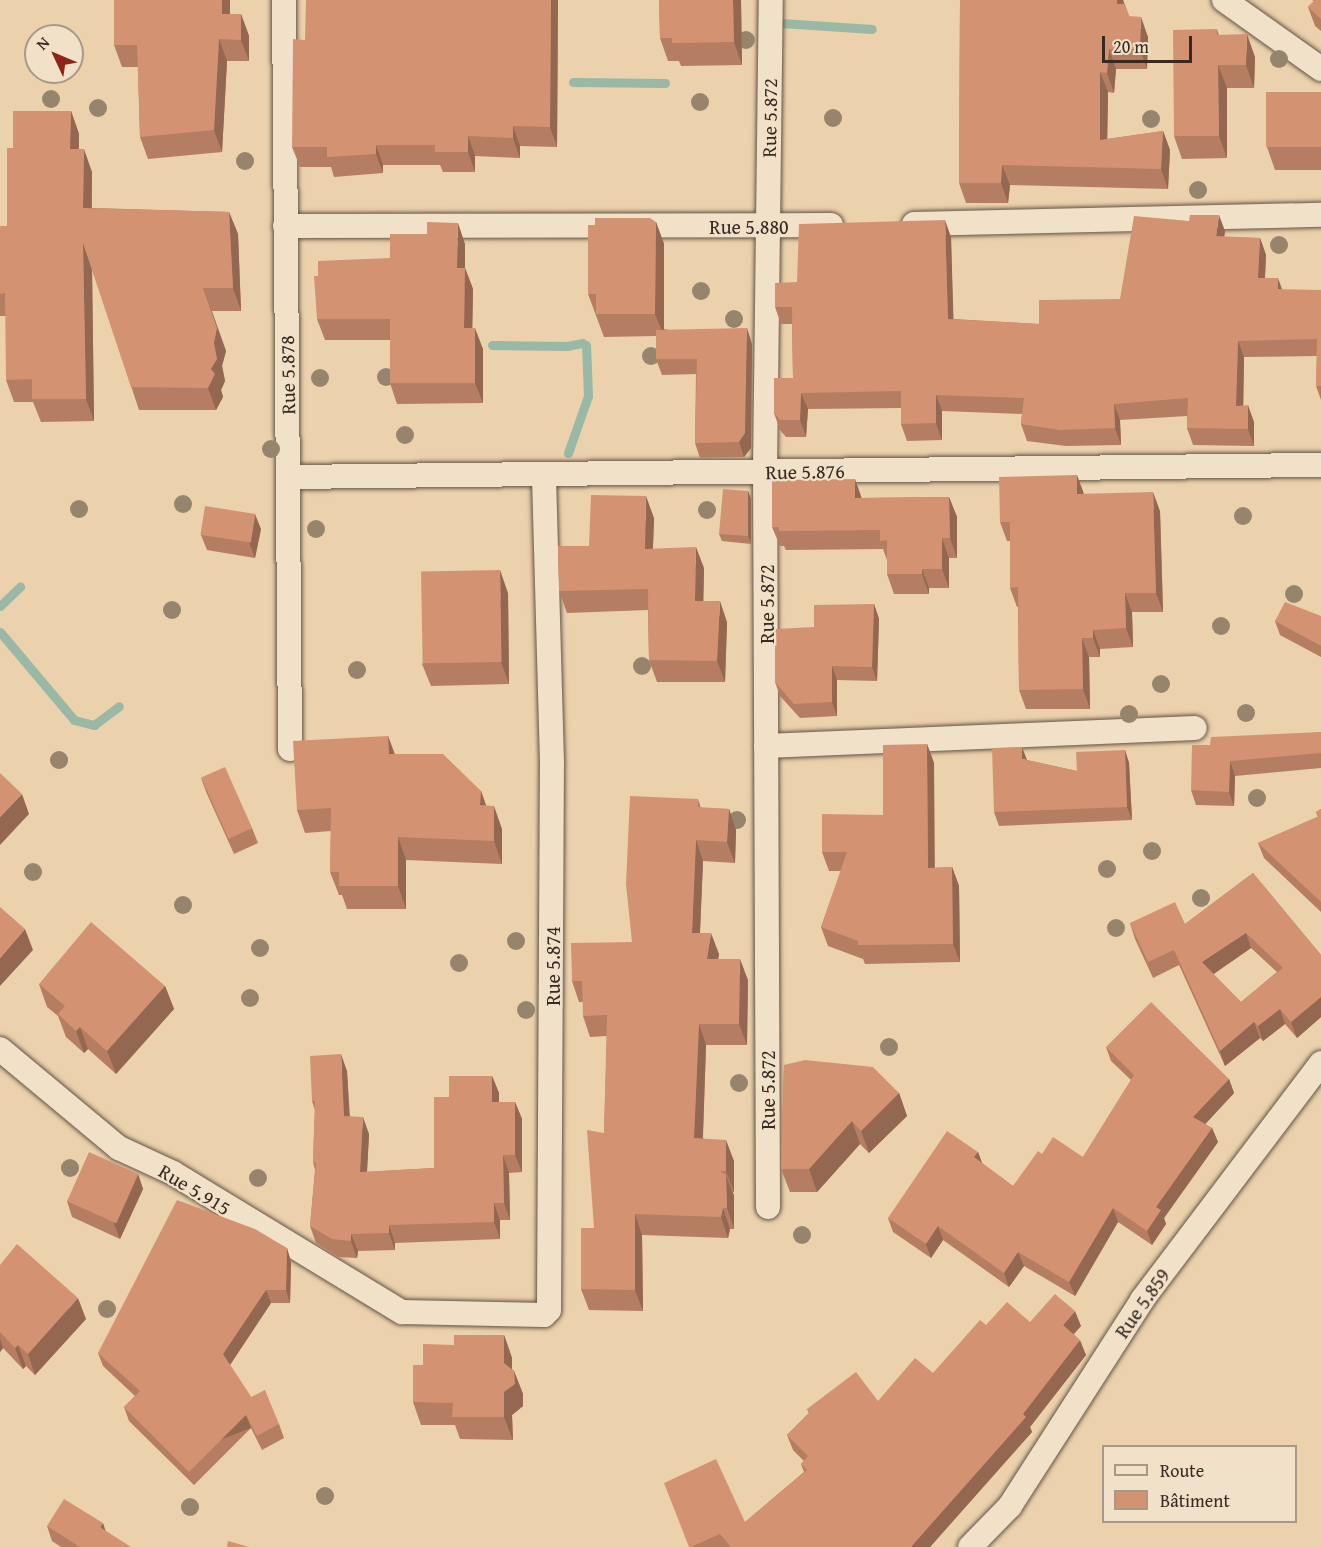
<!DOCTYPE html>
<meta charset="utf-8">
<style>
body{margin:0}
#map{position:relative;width:1321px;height:1547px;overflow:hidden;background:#ebd1ac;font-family:"Gentium Book Plus",serif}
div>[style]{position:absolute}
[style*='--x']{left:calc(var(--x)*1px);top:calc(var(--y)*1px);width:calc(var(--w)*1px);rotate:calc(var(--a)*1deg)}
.stream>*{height:9px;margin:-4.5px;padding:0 4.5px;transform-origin:4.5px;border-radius:4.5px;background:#99b8a5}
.roads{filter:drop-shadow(0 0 2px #635445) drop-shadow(0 0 2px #635445)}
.minor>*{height:24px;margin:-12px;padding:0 12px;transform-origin:12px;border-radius:12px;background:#f2e1c9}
.trees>*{width:18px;height:18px;margin:-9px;border-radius:50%;background:#96856c}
.wall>*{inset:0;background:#b57e62}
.shaded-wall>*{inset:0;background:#946750;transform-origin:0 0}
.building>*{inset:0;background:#d39372;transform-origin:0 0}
span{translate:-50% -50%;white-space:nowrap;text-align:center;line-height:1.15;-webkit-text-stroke:4.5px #f2e1c9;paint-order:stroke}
.street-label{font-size:20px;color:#362a23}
.legend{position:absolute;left:1102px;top:1445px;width:195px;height:78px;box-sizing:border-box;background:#f2e1c9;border:2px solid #a79887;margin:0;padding:8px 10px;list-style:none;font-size:18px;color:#362a23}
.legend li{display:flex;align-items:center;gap:12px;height:30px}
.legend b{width:30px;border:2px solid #a79887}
.north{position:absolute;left:24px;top:24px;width:60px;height:60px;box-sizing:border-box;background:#f2e1c9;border:2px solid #a79887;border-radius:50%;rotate:314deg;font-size:16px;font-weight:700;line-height:24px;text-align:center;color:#362a23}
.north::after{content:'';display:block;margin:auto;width:21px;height:27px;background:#8f2418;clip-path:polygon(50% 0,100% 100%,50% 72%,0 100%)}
.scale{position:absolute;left:1102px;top:36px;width:90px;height:27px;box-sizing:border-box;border:3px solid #362a23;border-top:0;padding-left:8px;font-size:18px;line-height:21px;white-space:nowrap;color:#362a23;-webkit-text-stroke:4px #f2e1c9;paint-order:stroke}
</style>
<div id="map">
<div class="stream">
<div style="--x:781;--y:23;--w:91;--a:3.8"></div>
<div style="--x:573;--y:82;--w:92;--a:0.6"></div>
<div style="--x:492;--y:345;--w:75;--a:0.8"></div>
<div style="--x:567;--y:346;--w:16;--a:-11"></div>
<div style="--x:568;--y:453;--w:60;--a:-70.7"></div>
<div style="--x:588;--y:396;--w:51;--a:-92.2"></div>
<div style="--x:0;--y:606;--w:28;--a:-44"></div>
<div style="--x:0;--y:632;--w:115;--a:49.9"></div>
<div style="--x:74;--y:720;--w:21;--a:14"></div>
<div style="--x:94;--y:725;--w:31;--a:-37"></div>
</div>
<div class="roads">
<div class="minor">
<div style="--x:284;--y:0;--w:749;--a:89.54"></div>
<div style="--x:1224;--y:0;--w:119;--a:35.4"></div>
<div style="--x:914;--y:224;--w:407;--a:-1.3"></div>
<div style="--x:285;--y:226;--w:546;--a:-0.1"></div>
<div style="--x:289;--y:477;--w:1032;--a:-0.67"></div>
<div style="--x:766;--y:746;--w:429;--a:-2.4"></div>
<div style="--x:0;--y:1049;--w:155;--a:39.8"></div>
<div style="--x:119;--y:1148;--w:60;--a:24.8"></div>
<div style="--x:173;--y:1173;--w:268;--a:31.3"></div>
<div style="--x:402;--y:1312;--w:142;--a:1.2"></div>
<div style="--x:544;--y:1315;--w:7;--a:-45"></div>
<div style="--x:549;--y:1310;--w:547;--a:-89.69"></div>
<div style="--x:552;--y:763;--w:289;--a:-91.6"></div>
<div style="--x:768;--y:1207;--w:736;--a:-90.23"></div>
<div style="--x:765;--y:471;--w:471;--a:-89.3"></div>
<div style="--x:970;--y:1547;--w:57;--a:-45.7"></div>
<div style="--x:1010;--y:1506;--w:245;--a:-57.3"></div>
<div style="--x:1142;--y:1300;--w:297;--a:-52.9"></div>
</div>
</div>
<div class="trees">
<div style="left:746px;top:40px"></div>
<div style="left:1279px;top:59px"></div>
<div style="left:51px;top:99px"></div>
<div style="left:700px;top:102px"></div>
<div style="left:98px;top:108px"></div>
<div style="left:833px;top:118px"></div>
<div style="left:1151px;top:119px"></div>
<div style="left:245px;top:161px"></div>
<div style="left:1198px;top:190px"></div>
<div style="left:1279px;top:245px"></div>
<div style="left:701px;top:291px"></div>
<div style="left:734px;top:319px"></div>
<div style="left:651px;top:356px"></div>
<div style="left:386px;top:377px"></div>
<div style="left:320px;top:378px"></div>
<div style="left:405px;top:435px"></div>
<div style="left:271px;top:449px"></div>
<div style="left:183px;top:504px"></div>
<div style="left:79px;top:509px"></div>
<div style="left:707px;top:510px"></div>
<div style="left:1243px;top:516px"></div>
<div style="left:316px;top:529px"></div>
<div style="left:1294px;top:594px"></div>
<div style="left:172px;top:610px"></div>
<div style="left:1221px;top:626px"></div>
<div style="left:642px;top:666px"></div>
<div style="left:357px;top:670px"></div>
<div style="left:1161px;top:684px"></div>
<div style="left:1246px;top:713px"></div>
<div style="left:1129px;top:714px"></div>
<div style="left:59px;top:760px"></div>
<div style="left:1257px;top:798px"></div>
<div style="left:737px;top:820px"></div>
<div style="left:1152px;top:851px"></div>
<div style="left:1107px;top:869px"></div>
<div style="left:33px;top:872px"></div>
<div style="left:1201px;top:898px"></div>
<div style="left:183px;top:905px"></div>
<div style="left:1116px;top:928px"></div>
<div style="left:516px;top:941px"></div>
<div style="left:260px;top:948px"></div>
<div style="left:459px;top:963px"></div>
<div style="left:250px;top:998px"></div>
<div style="left:526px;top:1010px"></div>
<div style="left:889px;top:1047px"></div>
<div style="left:739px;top:1083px"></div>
<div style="left:70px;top:1168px"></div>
<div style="left:258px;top:1178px"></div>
<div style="left:802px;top:1235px"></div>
<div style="left:107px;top:1309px"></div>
<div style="left:325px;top:1496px"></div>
<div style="left:190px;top:1507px"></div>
</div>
<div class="wall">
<div style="clip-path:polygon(558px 0,557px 147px,520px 146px,520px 158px,475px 156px,475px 172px,443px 172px,440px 165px,383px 165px,383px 173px,334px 177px,331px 167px,300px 167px,292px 147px,305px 40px)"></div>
<div style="clip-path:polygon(659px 0,741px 0,742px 65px,681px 66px,679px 61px,668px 61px,660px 38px)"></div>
<div style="clip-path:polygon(960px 0,1123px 0,1129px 16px,1148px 37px,1147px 69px,1116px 69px,1114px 93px,1108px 92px,1107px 139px,1163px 131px,1170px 150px,1168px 189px,1010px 185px,1008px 203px,966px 203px,959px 183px)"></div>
<div style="clip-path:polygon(1312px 0,1321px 0,1321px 31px,1315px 26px,1308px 7px,1314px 1px)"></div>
<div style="clip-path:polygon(230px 14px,241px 14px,249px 36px,249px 61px,227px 61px,222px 152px,148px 159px,140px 137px,138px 67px,122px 67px,114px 45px)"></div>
<div style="clip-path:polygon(1217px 29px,1219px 35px,1255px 57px,1254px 88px,1227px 88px,1227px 158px,1182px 159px,1174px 136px)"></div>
<div style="clip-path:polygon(1321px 92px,1321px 170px,1275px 170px,1267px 147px)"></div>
<div style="clip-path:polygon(71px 111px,79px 134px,79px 149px,92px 172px,92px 208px,229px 212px,238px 234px,241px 311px,212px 311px,226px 351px,222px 366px,225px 381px,221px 390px,223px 397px,216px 410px,139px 410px,92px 268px,94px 421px,41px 422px,33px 402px,14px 402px,6px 380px,6px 316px,0 316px,0 226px,7px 226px,13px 148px)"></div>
<div style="clip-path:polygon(656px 222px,664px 244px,664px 329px,752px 344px,751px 448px,744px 457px,700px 458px,695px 443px,696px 374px,662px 375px,656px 359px,656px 336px,604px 337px,588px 294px,595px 225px)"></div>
<div style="clip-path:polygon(1225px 231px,1224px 237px,1260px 238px,1266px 255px,1265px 278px,1282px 290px,1321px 290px,1321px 400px,1316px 386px,1317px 356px,1244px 357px,1243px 406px,1254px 422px,1254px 446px,1193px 445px,1187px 428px,1187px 416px,1120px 420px,1121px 445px,1066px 446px,1027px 441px,1021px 424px,1022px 414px,942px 411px,942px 440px,907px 441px,901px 424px,901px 408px,808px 409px,806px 437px,786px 437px,780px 430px,774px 413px,793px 378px,792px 324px,781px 324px,775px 307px,797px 282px,951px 237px,953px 319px,1039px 324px,1120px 299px)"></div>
<div style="clip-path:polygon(465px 244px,465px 268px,473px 289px,472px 328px,483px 349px,483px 403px,397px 404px,390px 383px,390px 340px,325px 340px,317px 319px,318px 276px)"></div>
<div style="clip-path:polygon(748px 491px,751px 499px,751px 544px,722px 541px,719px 534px)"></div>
<div style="clip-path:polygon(1084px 494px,1160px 511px,1163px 612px,1132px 612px,1133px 647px,1100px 649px,1100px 657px,1089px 657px,1090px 709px,1026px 709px,1019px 690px,1018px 607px,1017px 607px,1010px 588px,1010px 541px,1007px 541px,1000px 522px)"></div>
<div style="clip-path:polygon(949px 497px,957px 517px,957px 558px,949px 558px,949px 588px,929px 588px,929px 594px,894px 594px,887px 574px,887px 560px,883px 549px,786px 550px,784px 546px,780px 546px,772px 527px,862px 498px)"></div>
<div style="clip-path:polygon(654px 518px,653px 549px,704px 568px,703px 601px,727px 622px,725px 682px,657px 682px,649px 660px,648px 610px,567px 613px,559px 591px,589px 546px)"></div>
<div style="clip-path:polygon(261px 529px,255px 558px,207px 550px,201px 535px)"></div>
<div style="clip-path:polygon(508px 593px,509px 684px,431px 686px,422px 664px)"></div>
<div style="clip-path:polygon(874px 604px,879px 619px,877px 681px,837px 680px,837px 716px,800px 718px,780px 696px,775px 682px,814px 627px)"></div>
<div style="clip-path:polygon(1321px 616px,1321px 657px,1280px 635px,1275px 621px)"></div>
<div style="clip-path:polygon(1321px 732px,1321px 768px,1235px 776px,1234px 806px,1196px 805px,1191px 790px,1210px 745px)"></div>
<div style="clip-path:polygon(388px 736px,395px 754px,481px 791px,486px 806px,502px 829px,502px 864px,406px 860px,406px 909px,347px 909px,342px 895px,339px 895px,330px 872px,331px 831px,305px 833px,297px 810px)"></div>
<div style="clip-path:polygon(927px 744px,934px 763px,934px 868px,952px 867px,959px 886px,960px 962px,865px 964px,863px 959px,828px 946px,821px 927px,841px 871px,829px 871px,822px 852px,883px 815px)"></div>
<div style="clip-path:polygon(1125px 750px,1129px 763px,1132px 820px,999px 826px,994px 812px,1027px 760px,1077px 771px)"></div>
<div style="clip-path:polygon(201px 778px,252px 828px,258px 843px,234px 854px,207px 794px)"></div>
<div style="clip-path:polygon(698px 799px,701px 808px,729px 809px,736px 830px,735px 863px,703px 861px,700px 933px,719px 954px,718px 959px,748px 980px,747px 1045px,706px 1045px,703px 1138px,734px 1161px,734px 1192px,733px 1192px,734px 1196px,734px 1229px,730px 1229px,728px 1238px,642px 1235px,643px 1311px,589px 1310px,581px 1289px,594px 1228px,604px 1133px,607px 1036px,590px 1037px,583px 1016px,583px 1002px,579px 1002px,572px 981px,632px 942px)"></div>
<div style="clip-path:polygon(1321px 809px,1321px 912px,1264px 858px,1258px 843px,1318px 817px,1316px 812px)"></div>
<div style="clip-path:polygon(evenodd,1253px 873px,1321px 955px,1321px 1017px,1297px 1038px,1285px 1024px,1263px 1041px,1260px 1038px,1225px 1066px,1179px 965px,1153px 978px,1135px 939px,1130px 923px,1185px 924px,1253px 873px,1251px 948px,1277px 972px,1241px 1002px,1213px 974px,1251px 948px)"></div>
<div style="clip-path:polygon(39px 984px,165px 986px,174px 1009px,116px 1074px,88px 1049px,84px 1053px,66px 1037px,58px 1016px,47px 1007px)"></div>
<div style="clip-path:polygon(1106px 1047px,1229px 1079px,1234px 1093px,1205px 1124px,1212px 1128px,1218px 1142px,1164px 1218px,1166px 1224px,1152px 1245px,1118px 1222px,1075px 1296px,1024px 1266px,1009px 1287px,943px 1240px,931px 1258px,893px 1232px,888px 1218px,978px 1152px,982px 1163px,1013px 1186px,1042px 1154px,1083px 1157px,1131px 1080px,1111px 1061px)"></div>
<div style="clip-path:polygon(784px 1065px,899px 1093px,907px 1116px,869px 1153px,860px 1144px,817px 1192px,790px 1192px,781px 1169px)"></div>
<div style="clip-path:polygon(347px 1071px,350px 1116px,369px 1134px,367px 1172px,434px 1168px,449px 1097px,492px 1076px,499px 1093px,499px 1102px,515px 1102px,522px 1119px,522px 1172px,509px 1173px,510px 1220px,500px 1220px,500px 1239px,395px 1243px,395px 1250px,358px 1251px,357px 1258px,338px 1257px,316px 1243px,310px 1226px,315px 1170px,313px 1162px,315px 1110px,312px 1101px)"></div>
<div style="clip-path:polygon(138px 1174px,143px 1189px,120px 1239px,72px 1217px,67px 1201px)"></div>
<div style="clip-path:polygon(287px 1248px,291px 1262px,290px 1303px,271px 1303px,230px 1365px,251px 1397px,279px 1424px,284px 1438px,262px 1450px,251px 1428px,194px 1485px,129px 1421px,124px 1407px,135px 1396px,103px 1366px,98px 1353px)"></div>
<div style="clip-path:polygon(0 1265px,86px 1319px,35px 1375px,26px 1366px,23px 1369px,3px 1348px,0 1352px)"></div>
<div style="clip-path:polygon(1030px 1322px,1081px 1326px,1074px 1334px,1086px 1355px,1030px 1427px,1032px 1432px,930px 1547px,689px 1547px,745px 1522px,804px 1472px,801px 1464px,804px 1461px,793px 1450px,787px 1435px,809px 1413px,807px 1409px,878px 1401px,933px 1373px,986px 1325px)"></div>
<div style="clip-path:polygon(504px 1335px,512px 1358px,512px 1369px,514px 1371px,523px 1394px,523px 1406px,512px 1415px,513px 1440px,460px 1439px,455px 1425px,421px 1425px,413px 1402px,423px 1365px,454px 1345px)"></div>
<div style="clip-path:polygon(47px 1526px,131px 1547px,61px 1547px,52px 1541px)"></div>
</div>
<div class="shaded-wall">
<div style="clip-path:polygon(222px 0,230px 0,230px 36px,222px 14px)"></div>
<div style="clip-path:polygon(551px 0,558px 0,557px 147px,550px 127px)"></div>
<div style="clip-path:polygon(733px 0,741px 0,742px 65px,734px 42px)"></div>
<div style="clip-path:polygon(1117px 0,1123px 0,1125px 6px,1117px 4px)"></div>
<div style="clip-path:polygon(241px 14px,249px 36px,249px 61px,241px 40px)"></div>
<div style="clip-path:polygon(1141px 17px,1148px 37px,1147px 69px,1140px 49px)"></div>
<div style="clip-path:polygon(1247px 34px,1255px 57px,1254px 88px,1246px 65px)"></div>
<div style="clip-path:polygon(219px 39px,227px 61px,222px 152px,214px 130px)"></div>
<div style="clip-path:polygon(1109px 49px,1116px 69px,1114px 93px,1107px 73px)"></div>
<div style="clip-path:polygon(1218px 65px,1227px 88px,1227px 158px,1219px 136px)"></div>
<div style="clip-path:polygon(1100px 72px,1108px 92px,1107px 159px,1100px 140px)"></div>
<div style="clip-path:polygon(71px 111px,79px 134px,78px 172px,70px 149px)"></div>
<div style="clip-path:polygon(513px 126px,520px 146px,520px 158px,513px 138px)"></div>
<div style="clip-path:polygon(1163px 131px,1170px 150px,1168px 189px,1161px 169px)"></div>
<div style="clip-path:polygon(468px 136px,475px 156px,475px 172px,468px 152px)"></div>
<div style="clip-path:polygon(376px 145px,383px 165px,383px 173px,376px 154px)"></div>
<div style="clip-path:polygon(84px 149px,92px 172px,91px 231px,83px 208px)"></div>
<div style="clip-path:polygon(1002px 165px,1010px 185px,1008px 203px,1001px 183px)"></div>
<div style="clip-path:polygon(229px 212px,238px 234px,241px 311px,233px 288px)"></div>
<div style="clip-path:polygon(1219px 215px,1225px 231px,1222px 253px,1216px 236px)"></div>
<div style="clip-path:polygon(945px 220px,951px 237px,954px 336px,948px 319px)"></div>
<div style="clip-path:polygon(656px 222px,664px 244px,664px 336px,655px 314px)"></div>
<div style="clip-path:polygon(458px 223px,465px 244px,465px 288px,457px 268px)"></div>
<div style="clip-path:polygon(1260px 238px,1266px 255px,1264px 295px,1258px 278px)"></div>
<div style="clip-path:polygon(83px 243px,92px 266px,94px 421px,86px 399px)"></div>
<div style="clip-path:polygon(465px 268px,473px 289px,472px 349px,464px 328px)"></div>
<div style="clip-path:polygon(1278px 278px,1284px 295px,1278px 289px)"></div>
<div style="clip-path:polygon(203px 288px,226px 351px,222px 366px,225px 381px,221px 390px,223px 397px,216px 410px,208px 388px)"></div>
<div style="clip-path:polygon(475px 328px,483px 349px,483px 403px,475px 383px)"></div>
<div style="clip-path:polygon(747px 328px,752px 344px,751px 448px,744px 457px,739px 442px)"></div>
<div style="clip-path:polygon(1238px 341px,1244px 357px,1243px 423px,1236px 406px)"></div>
<div style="clip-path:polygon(801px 393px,808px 409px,806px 437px,800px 420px)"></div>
<div style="clip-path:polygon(936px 395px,942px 411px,942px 440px,936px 423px)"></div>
<div style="clip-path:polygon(1114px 404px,1120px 420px,1121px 445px,1115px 428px)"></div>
<div style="clip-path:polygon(1248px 405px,1254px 422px,1254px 446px,1248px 429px)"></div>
<div style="clip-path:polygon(1077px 475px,1084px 494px,1077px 494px)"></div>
<div style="clip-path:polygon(855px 479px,862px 499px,855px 498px)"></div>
<div style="clip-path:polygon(748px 491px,751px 499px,751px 544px,748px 536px)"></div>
<div style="clip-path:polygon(1153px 492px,1160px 511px,1163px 612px,1156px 593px)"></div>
<div style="clip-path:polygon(646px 496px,654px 518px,652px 571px,645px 549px)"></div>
<div style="clip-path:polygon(949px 497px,957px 517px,957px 558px,950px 538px)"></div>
<div style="clip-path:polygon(255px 514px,261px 529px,255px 558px,249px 542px)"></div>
<div style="clip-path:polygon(942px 538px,949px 558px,949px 588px,942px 569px)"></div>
<div style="clip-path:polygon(696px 547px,704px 568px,703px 622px,695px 601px)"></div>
<div style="clip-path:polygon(922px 569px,929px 588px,929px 594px,922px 574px)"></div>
<div style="clip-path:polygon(500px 570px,508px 593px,509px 684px,501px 662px)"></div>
<div style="clip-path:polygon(1125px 593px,1132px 612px,1133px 647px,1126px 628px)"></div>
<div style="clip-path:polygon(720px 601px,727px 622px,725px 682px,717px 661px)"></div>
<div style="clip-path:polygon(874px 604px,879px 619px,877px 681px,872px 667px)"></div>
<div style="clip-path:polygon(1093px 630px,1100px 649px,1100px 657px,1093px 638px)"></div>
<div style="clip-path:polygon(1082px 638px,1089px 657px,1090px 709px,1083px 689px)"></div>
<div style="clip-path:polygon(832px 666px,837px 680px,837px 716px,832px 702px)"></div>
<div style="clip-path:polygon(388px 736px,396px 759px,389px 754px)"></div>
<div style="clip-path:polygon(927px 744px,934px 763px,935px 886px,928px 868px)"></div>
<div style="clip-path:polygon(1022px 747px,1027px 760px,1022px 759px)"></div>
<div style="clip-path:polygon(1125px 750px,1129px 763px,1132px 820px,1127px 807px)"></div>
<div style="clip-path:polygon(1230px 761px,1235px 776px,1234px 806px,1229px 792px)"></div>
<div style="clip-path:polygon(481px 791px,489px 814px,480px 805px)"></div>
<div style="clip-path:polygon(22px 794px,29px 814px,0 845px,0 817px)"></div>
<div style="clip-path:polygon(494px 806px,502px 829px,502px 864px,494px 841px)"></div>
<div style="clip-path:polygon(729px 809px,736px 830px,735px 863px,727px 842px)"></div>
<div style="clip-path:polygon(398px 837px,406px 860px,406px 909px,398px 886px)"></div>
<div style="clip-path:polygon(696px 840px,703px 861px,699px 954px,692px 933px)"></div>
<div style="clip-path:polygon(952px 867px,959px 886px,960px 962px,953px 944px)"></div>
<div style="clip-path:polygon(25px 929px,33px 950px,0 986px,0 958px)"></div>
<div style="clip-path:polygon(711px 933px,719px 954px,715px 980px,707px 959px)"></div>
<div style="clip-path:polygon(1246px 933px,1251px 948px,1208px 978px,1202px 962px)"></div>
<div style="clip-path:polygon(740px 959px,748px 980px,747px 1045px,739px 1024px)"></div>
<div style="clip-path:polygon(165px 986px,174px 1009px,116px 1074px,107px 1051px)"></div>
<div style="clip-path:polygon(1321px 997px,1321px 1017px,1297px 1038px,1291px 1022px)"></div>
<div style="clip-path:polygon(1280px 1009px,1285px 1024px,1263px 1041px,1258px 1026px)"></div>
<div style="clip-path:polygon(1254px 1022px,1260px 1038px,1225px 1066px,1220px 1051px)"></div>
<div style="clip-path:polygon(699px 1024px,706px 1045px,702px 1159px,694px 1138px)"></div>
<div style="clip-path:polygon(80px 1027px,88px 1049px,84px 1053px,76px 1031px)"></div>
<div style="clip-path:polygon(341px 1054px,347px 1071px,350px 1133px,344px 1116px)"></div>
<div style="clip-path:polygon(492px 1076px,499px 1093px,499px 1119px,492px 1102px)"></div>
<div style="clip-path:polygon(1229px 1079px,1234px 1093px,1198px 1132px,1193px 1117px)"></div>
<div style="clip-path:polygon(899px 1093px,907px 1116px,869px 1153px,861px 1131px)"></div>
<div style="clip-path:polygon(515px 1102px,522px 1119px,522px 1172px,515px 1155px)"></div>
<div style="clip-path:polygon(363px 1117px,369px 1134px,366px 1190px,360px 1172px)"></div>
<div style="clip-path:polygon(852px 1121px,860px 1144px,817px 1192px,809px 1169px)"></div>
<div style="clip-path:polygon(1212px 1128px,1218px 1142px,1164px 1218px,1166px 1224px,1152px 1245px,1147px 1231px,1156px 1207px)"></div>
<div style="clip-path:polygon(726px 1140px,734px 1161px,734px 1192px,726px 1171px)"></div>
<div style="clip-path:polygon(978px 1152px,983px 1166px,974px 1157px)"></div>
<div style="clip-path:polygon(503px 1155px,509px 1173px,510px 1220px,504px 1203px)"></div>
<div style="clip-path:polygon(138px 1174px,143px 1189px,120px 1239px,114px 1224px)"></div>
<div style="clip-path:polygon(726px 1175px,734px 1196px,734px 1229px,727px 1208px)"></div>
<div style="clip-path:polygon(494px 1203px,500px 1220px,500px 1239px,494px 1222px)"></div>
<div style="clip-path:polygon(723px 1208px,730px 1229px,728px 1238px,721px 1217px)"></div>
<div style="clip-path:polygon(1113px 1208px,1118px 1222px,1075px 1296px,1069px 1282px)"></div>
<div style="clip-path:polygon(635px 1214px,642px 1235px,643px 1311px,635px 1290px)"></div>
<div style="clip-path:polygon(389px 1225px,395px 1243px,395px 1250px,389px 1233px)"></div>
<div style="clip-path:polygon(938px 1226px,943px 1240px,931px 1258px,926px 1244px)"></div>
<div style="clip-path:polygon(351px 1234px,358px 1251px,357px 1258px,351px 1241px)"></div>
<div style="clip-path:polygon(287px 1248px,291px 1262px,290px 1303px,286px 1290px)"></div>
<div style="clip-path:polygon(1018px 1252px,1024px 1266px,1009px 1287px,1004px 1273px)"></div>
<div style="clip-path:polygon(266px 1290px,271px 1303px,228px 1368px,223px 1354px)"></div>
<div style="clip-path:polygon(78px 1298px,86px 1319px,35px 1375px,28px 1354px)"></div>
<div style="clip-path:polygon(1075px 1311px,1081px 1326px,1068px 1340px,1063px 1325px)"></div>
<div style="clip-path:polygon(504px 1335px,512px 1358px,512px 1386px,514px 1371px,523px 1394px,523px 1406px,512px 1415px,513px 1440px,504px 1417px)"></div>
<div style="clip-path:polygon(0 1339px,3px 1348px,0 1352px)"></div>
<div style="clip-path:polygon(1080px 1340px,1086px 1355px,1030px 1427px,1032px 1432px,930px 1547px,911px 1547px,1023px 1414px)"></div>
<div style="clip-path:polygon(18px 1345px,26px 1366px,23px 1369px,15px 1348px)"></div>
<div style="left:246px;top:1415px;width:14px;height:81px;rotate:69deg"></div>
<div style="clip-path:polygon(103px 1523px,108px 1538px,100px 1527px)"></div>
</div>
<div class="building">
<div style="clip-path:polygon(114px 0,222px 0,222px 14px,241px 14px,241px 40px,219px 39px,214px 130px,140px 137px,137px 45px,114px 45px)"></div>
<div style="clip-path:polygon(306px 0,551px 0,550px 127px,513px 126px,513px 138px,468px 136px,468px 152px,435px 152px,435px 145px,376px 145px,376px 154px,327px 157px,327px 147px,292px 147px,293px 39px,305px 40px)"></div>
<div style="clip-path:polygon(659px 0,733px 0,734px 42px,672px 43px,672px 38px,660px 38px)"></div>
<div style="clip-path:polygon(960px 0,1117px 0,1117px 4px,1125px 4px,1129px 16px,1141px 17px,1140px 49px,1109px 49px,1107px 73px,1100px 72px,1100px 140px,1163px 131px,1161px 169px,1002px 165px,1001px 183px,959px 183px)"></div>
<div style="clip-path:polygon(1315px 0,1321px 0,1321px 19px,1308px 7px)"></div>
<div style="clip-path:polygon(1217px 29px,1217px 35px,1247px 34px,1246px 65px,1218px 65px,1219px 136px,1174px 136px,1173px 30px)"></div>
<div style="left:1266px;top:92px;width:55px;height:55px"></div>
<div style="clip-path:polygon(13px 111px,71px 111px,70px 149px,84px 149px,83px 208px,229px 212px,233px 288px,203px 288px,217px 328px,214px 343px,217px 359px,211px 369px,215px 374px,208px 388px,131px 387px,83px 243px,86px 399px,32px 399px,32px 379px,6px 380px,5px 293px,0 294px,0 226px,7px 226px,7px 148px,13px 148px)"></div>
<div style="clip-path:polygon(1190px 215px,1219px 215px,1216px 236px,1260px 238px,1258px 278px,1278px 278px,1278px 289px,1321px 290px,1321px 386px,1316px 386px,1317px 339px,1238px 341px,1236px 406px,1248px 405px,1248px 429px,1187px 428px,1188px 398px,1114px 404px,1115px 428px,1060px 430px,1021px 424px,1024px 398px,936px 395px,936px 423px,901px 424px,901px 391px,801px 393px,800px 420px,780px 420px,774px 413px,774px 378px,793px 378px,792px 307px,775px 307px,775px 283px,797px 282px,799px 224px,945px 220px,948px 319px,1039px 324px,1039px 300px,1120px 299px,1134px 216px,1189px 221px)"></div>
<div style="clip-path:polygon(595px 218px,650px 218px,656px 222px,655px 314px,596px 314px,596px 294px,588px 294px,588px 225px,595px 225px)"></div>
<div style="clip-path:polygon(427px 222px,458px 223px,457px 268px,465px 268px,464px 328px,475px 328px,475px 383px,390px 383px,390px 319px,317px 319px,314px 276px,318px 276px,318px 261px,390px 258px,390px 234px,427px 234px)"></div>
<div style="clip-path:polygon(747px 328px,745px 433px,739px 442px,695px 443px,697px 359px,656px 359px,656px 330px)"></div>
<div style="clip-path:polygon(1077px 475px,1077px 494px,1153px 492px,1156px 593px,1125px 593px,1126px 628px,1093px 630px,1093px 638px,1082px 638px,1083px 689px,1019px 690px,1018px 587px,1010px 588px,1010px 522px,1000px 522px,999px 477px)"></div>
<div style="clip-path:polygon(855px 479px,855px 498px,949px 497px,950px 538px,942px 538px,942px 569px,922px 569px,922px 574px,887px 574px,887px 540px,880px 541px,880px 530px,779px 531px,779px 527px,772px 527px,772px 480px)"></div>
<div style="clip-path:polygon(723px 489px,748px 491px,748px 536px,719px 534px)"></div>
<div style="clip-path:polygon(591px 495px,646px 496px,645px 549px,696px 547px,695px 601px,720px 601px,717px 661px,649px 660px,648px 589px,559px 591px,558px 546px,589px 546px)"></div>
<div style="left:205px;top:506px;width:51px;height:29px;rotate:9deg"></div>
<div style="left:500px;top:570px;width:92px;height:79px;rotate:89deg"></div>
<div style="clip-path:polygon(1285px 602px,1321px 616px,1321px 646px,1275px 621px)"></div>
<div style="clip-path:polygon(874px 604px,872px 667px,832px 666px,832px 702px,794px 704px,775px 682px,775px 629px,814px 627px,814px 605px)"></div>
<div style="clip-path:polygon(1321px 732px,1321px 753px,1230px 761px,1229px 792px,1191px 790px,1192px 745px,1210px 745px,1211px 737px)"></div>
<div style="clip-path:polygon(388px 736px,389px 754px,443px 754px,481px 791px,480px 805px,494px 806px,494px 841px,398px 837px,398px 886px,339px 886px,339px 872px,330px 872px,331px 808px,297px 810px,293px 741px)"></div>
<div style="clip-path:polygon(927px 744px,928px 868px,952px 867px,953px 944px,858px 945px,858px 941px,821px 927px,847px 852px,822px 852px,822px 814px,883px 815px,883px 745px)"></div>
<div style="clip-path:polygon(1022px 747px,1022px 759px,1077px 771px,1076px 752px,1125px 750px,1127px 807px,994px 812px,992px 748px)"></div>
<div style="left:225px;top:767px;width:67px;height:26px;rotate:66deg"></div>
<div style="clip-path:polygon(0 773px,22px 794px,0 817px)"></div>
<div style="clip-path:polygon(630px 796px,698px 799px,698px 807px,729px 809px,727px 842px,696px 840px,692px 933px,711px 933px,707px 959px,740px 959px,739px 1024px,699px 1024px,694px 1138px,726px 1140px,726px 1171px,720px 1171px,726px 1175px,727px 1208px,723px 1208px,721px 1217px,635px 1214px,635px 1290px,581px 1289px,581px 1228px,594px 1228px,587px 1130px,604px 1133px,607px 1015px,583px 1016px,582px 981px,572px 981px,571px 943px,632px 942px,626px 884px)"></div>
<div style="clip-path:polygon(1321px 809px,1321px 902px,1258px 843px,1319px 816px,1316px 812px)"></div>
<div style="clip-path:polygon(evenodd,1253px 873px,1321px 955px,1321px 997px,1291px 1022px,1280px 1009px,1258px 1026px,1254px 1022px,1220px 1051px,1174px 950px,1148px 962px,1130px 923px,1175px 902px,1185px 924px,1253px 873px,1246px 933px,1283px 968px,1241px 1002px,1202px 962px,1246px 933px)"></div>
<div style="clip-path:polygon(0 907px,25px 929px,0 958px)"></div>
<div style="clip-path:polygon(91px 922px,165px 986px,107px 1051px,80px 1027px,76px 1031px,58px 1014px,65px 1006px,39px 984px)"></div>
<div style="clip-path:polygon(1151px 1002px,1229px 1079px,1193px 1117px,1212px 1128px,1156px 1207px,1161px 1210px,1147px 1231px,1113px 1208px,1069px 1282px,1018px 1252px,1004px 1273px,938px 1226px,926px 1244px,888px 1218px,947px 1131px,978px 1152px,974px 1157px,1013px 1186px,1038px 1151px,1042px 1154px,1053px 1137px,1083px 1157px,1134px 1075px,1106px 1047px)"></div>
<div style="clip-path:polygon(341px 1054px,344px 1116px,363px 1117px,360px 1172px,434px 1168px,434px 1097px,449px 1097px,449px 1076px,492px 1076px,492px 1102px,515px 1102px,515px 1155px,503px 1155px,504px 1203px,494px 1203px,494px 1222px,389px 1225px,389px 1233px,351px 1234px,351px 1241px,332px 1239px,310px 1226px,316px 1163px,313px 1162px,315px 1101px,312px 1101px,310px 1056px)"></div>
<div style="clip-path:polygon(805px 1060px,873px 1067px,899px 1093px,861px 1131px,852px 1121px,809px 1169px,781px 1169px,784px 1065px)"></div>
<div style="left:89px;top:1152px;width:54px;height:54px;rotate:24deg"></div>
<div style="clip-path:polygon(177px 1200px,255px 1229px,287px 1248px,286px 1290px,266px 1290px,223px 1354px,251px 1397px,265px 1390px,279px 1424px,257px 1436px,246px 1415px,189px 1472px,124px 1407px,140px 1391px,98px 1353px)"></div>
<div style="clip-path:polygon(17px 1244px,78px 1298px,28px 1354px,18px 1345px,15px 1348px,0 1332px,0 1265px)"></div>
<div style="clip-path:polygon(1055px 1294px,1075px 1311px,1063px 1325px,1080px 1340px,1023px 1414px,1026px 1417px,911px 1547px,731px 1547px,720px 1534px,691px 1547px,689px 1547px,664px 1483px,716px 1459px,745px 1522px,807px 1470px,801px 1464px,808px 1456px,787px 1435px,810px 1412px,807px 1409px,856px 1372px,878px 1401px,915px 1358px,933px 1373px,980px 1320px,986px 1325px,1007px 1302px,1030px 1322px)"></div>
<div style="clip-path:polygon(454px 1335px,504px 1335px,504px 1363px,514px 1371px,515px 1384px,504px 1392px,504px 1417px,452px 1417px,453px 1403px,413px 1402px,413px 1365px,423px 1365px,423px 1344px,454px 1345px)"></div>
<div style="clip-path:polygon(64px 1499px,103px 1523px,100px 1527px,131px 1547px,80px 1547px,47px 1526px)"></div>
<div style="clip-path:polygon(228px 1541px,249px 1547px,227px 1547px)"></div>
</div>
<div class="street-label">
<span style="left:769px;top:118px;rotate:-89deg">Rue 5.872</span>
<span style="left:749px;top:226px">Rue 5.880</span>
<span style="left:287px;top:375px;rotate:-91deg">Rue 5.878</span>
<span style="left:805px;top:471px;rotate:-1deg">Rue 5.876</span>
<span style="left:766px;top:604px;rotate:-90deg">Rue 5.872</span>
<span style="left:552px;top:966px;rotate:-90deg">Rue 5.874</span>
<span style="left:767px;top:1090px;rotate:-90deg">Rue 5.872</span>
<span style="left:195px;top:1189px;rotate:31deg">Rue 5.915</span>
<span style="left:1142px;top:1303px;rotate:-55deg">Rue 5.859</span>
</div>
<ul class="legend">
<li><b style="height:8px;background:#f2e1c9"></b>Route</li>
<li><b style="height:16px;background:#d39372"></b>Bâtiment</li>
</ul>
<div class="north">N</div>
<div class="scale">20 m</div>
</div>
